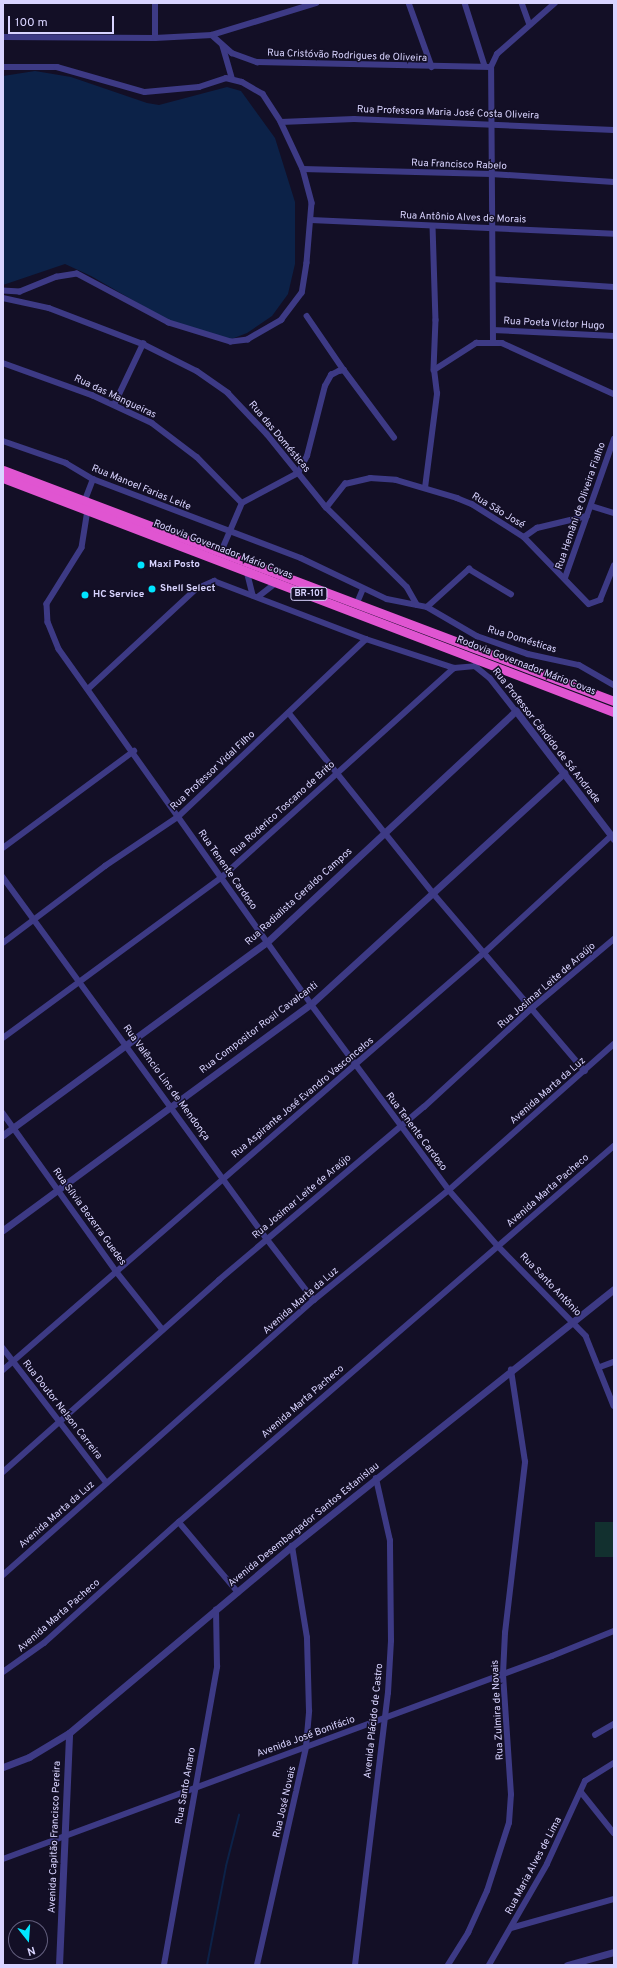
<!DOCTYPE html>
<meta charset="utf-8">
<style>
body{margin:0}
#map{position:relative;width:617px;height:1968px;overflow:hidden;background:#130f26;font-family:Overpass,sans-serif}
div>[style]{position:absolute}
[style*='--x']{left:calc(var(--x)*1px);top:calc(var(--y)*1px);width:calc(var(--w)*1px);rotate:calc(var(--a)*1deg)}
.green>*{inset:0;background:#12302f;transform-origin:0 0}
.water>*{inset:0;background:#0c2248}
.stream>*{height:2px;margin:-1px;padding:0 1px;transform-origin:1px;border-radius:1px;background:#0c2248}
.minor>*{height:5.5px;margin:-2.75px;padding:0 2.75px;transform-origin:2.75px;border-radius:2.75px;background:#3d3a85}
.tertiary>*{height:7px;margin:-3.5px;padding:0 3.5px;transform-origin:3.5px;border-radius:3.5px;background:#3d3a85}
.trunk>*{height:9px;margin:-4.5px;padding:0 4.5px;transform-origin:4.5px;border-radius:4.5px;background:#e055d1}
.dots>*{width:11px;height:11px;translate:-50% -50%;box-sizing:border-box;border:2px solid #130f26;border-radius:50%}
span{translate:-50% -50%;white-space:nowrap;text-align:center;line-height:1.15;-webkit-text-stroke:3px #130f26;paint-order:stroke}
.shield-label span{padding:1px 3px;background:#130f26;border:1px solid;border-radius:3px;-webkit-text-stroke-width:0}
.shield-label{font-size:9px;color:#d9d4ff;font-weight:700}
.street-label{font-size:10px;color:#d9d4ff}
.poi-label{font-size:10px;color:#d9d4ff;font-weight:700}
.left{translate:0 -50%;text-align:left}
.frame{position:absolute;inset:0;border:4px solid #d9d4ff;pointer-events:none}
.north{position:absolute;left:8px;top:1920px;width:40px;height:40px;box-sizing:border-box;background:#130f26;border:1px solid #625e7d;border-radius:50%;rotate:163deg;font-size:11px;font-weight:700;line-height:16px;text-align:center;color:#d9d4ff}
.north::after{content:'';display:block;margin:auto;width:14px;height:18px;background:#00e5ff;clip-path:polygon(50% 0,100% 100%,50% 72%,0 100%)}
.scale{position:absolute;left:8px;top:16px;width:106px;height:18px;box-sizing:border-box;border:2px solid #d9d4ff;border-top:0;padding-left:5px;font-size:12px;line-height:14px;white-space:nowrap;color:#d9d4ff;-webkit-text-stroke:3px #130f26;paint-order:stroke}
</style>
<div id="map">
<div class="green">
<div style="left:614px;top:1522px;width:35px;height:19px;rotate:90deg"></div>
</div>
<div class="water">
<div style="clip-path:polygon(35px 71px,71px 77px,147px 103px,159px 105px,227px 87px,241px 91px,275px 138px,295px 202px,295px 264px,288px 294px,272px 316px,247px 333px,229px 340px,176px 325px,91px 276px,65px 264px,3px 285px,3px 76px)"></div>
</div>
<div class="stream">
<div style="--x:207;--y:1965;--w:101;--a:-79.1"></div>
<div style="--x:226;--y:1866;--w:53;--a:-75.7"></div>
</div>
<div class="minor">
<div style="--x:409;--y:3;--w:68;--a:70.2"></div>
<div style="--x:465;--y:3;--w:66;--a:72.4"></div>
<div style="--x:522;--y:3;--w:23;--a:70"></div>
<div style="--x:212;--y:35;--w:27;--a:42"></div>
<div style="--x:232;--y:53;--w:27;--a:20"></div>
<div style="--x:257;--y:62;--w:234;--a:1.2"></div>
<div style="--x:3;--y:37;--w:152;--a:0.4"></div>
<div style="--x:155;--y:38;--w:57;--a:-3"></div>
<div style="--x:212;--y:35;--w:109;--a:-17.1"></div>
<div style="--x:155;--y:38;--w:35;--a:-90"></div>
<div style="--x:223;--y:46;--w:33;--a:74"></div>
<div style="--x:3;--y:67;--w:54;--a:0"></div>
<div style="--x:57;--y:67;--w:91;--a:15.9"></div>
<div style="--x:145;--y:92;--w:54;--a:-5.3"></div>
<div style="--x:199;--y:87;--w:28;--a:-18"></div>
<div style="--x:226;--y:78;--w:16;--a:14"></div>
<div style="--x:242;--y:82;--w:24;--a:30"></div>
<div style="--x:263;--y:94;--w:33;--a:57"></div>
<div style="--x:281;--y:122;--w:52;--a:64.9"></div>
<div style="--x:303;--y:169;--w:35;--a:75"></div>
<div style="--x:312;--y:203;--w:60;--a:94.8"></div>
<div style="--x:307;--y:263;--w:30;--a:99"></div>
<div style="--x:302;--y:293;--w:34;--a:127"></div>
<div style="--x:282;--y:320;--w:39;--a:150"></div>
<div style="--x:248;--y:340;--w:17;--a:173"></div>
<div style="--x:231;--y:342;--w:65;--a:-163"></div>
<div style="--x:169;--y:323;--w:104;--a:-152"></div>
<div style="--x:77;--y:274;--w:20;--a:171"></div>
<div style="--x:57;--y:277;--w:40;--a:158"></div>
<div style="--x:20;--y:292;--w:17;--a:-177"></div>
<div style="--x:281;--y:122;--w:73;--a:-2.4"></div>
<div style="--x:354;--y:119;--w:260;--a:2.4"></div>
<div style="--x:303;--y:169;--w:188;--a:1.5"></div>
<div style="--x:491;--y:174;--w:123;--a:3.7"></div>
<div style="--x:311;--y:220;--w:303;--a:2.6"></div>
<div style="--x:433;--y:226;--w:94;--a:88.2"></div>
<div style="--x:436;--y:320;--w:50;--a:92.3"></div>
<div style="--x:493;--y:279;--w:121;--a:3.8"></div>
<div style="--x:3;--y:298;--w:47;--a:12.3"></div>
<div style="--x:49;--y:308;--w:101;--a:21"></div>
<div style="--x:143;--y:344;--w:60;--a:26.6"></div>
<div style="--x:197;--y:371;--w:38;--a:35"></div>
<div style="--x:228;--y:393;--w:57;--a:46.4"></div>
<div style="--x:267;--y:434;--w:92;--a:51.1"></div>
<div style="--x:325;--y:506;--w:115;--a:44.6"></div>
<div style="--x:407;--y:587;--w:20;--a:60"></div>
<div style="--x:307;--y:316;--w:65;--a:55.6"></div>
<div style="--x:493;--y:330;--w:121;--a:2.8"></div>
<div style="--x:493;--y:341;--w:274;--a:-90.4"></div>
<div style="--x:491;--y:67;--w:14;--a:-65"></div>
<div style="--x:497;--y:54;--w:77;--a:-41.3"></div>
<div style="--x:3;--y:363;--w:95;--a:19.8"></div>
<div style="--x:92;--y:395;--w:66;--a:25"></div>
<div style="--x:152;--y:423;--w:56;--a:37.1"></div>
<div style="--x:197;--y:457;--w:64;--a:45.6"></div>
<div style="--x:114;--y:405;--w:68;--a:-64.6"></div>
<div style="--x:3;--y:441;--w:67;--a:19.2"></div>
<div style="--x:66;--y:463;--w:31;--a:31"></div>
<div style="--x:93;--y:479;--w:222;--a:20.8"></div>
<div style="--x:301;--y:558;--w:95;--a:25.5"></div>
<div style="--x:387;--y:599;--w:41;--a:11.3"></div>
<div style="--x:427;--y:607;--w:58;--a:30.1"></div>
<div style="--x:477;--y:636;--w:54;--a:19.4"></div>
<div style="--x:528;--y:654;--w:52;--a:12.2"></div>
<div style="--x:579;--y:665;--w:40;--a:29.7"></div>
<div style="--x:298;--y:473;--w:19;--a:-62"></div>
<div style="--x:307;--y:456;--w:72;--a:-75.6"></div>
<div style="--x:325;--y:386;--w:13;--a:-61"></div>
<div style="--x:331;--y:375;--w:9;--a:-27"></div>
<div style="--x:339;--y:371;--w:5;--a:-11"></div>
<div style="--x:344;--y:370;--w:84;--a:53.3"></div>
<div style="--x:425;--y:488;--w:95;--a:-82.7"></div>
<div style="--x:437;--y:394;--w:24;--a:-97"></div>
<div style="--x:434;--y:370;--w:50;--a:-32.7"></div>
<div style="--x:476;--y:343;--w:26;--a:0"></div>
<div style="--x:502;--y:343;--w:123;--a:24.5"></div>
<div style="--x:85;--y:500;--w:22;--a:-69"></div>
<div style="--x:591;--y:506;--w:24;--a:17"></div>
<div style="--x:326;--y:508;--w:31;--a:-52"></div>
<div style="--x:345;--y:484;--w:26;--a:-13"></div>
<div style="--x:370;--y:478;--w:26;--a:4"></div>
<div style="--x:396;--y:480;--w:64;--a:16.4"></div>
<div style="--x:457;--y:498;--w:16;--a:22"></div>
<div style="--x:472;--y:504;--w:62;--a:32.4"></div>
<div style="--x:524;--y:537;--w:93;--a:45.9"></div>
<div style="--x:589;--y:604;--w:12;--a:-20"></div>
<div style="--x:600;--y:600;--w:37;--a:-68"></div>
<div style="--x:88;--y:510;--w:38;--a:99"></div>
<div style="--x:82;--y:548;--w:66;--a:122"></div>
<div style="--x:47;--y:604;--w:18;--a:87"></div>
<div style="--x:48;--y:622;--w:29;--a:68"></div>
<div style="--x:59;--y:649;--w:435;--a:54.6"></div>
<div style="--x:311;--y:1004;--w:232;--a:53.4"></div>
<div style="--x:449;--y:1190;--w:74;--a:48.8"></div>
<div style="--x:498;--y:1246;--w:126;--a:45.6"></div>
<div style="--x:586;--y:1336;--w:75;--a:68.2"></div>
<div style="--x:524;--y:537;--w:16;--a:-35"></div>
<div style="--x:537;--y:528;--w:51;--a:-13.5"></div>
<div style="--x:221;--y:552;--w:53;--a:-66.8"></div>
<div style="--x:242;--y:503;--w:64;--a:-28.2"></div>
<div style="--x:247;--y:571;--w:25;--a:76"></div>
<div style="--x:565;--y:578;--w:147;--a:-70.6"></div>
<div style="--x:258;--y:597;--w:24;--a:-38"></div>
<div style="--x:357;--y:603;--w:15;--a:-67"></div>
<div style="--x:427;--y:607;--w:57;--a:-42.1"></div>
<div style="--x:469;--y:569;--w:49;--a:30.8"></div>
<div style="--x:475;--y:666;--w:19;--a:39"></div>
<div style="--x:490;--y:678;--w:42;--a:51.8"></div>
<div style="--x:88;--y:689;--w:147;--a:-42.8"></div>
<div style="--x:196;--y:589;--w:20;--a:-24"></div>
<div style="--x:214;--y:581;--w:163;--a:20.9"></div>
<div style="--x:366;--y:639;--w:93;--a:18.2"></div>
<div style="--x:289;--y:713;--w:231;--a:51.3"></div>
<div style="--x:433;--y:893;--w:234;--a:49.5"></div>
<div style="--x:3;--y:848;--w:163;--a:-36.5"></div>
<div style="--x:3;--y:877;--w:448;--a:53.9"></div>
<div style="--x:267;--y:1239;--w:77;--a:52.4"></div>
<div style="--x:3;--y:943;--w:128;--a:-37"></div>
<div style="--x:105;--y:866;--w:89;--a:-34"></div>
<div style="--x:179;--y:816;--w:257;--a:-43.4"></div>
<div style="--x:3;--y:1038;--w:272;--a:-36.3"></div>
<div style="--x:222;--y:877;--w:312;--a:-42"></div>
<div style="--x:454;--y:668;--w:21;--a:-5"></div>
<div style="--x:3;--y:1113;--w:194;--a:54.4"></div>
<div style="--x:116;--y:1271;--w:75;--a:51.5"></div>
<div style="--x:3;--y:1348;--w:170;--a:52.4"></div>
<div style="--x:600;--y:1367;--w:15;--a:-20"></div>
<div style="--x:3;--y:1370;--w:638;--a:-40.93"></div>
<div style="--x:485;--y:952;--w:171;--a:-42.6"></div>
<div style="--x:3;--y:1472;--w:289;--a:-41.6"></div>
<div style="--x:219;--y:1280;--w:268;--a:-40.2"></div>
<div style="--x:424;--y:1107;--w:147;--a:-42.5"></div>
<div style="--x:532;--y:1008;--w:107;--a:-40.1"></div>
<div style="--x:179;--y:1522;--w:92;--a:49.9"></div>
<div style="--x:3;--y:1575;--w:415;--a:-41.5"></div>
<div style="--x:314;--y:1300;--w:174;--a:-39.2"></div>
<div style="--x:449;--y:1190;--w:220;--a:-41.5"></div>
<div style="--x:3;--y:1672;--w:50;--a:-35.3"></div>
<div style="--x:44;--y:1643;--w:181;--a:-41.9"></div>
<div style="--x:179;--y:1522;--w:575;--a:-40.84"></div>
<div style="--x:595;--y:1735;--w:22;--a:-30"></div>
<div style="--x:582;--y:1793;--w:51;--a:51.3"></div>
<div style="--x:3;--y:1859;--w:585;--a:-20.29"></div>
<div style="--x:552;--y:1656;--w:67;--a:-22"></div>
<div style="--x:511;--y:1928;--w:107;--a:-15.7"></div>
<div style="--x:164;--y:1965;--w:303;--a:-79.9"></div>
<div style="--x:217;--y:1667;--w:57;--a:-91"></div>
<div style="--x:257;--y:1965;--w:223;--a:-77.3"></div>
<div style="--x:306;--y:1747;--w:36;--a:-85"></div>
<div style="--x:309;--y:1711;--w:73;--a:-91.6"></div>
<div style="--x:307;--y:1638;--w:93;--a:-99.3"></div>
<div style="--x:355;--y:1965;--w:274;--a:-83.1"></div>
<div style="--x:388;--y:1693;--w:52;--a:-86.7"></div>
<div style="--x:391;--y:1641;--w:100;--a:-90.6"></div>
<div style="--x:390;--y:1541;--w:64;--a:-102.7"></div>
<div style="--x:448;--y:1965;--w:38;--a:-58"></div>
<div style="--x:468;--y:1933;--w:46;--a:-65.7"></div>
<div style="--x:487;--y:1891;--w:71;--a:-72.1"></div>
<div style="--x:509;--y:1823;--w:28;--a:-86"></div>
<div style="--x:511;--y:1795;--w:121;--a:-93.8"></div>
<div style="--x:503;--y:1674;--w:41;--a:-87.2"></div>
<div style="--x:505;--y:1633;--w:172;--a:-83.3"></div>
<div style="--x:525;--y:1462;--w:93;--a:-98.7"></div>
<div style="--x:489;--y:1965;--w:116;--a:-60.1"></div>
<div style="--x:547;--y:1864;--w:91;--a:-65.4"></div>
<div style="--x:585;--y:1781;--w:34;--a:-32"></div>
</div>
<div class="tertiary">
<div style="--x:3;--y:1135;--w:327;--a:-36.2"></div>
<div style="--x:267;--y:942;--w:340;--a:-42.9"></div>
<div style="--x:516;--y:711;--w:161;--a:52.6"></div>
<div style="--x:3;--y:1230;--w:382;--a:-36.3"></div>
<div style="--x:311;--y:1004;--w:343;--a:-42.4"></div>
<div style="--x:3;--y:1767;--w:28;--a:-21"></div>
<div style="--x:29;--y:1757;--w:47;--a:-31"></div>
<div style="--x:69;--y:1733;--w:291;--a:-40"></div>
<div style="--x:292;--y:1546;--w:412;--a:-38.6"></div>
<div style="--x:59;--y:1965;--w:232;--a:-87.5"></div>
<div style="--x:567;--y:1965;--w:49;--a:-15.5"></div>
</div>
<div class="trunk">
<div style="--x:3;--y:470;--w:653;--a:20.71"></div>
<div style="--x:3;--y:478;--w:654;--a:20.96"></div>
</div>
<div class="dots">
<div style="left:141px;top:565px;background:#00e5ff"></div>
<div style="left:152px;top:589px;background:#00e5ff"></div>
<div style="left:85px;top:595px;background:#00e5ff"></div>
</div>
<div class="shield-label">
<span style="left:309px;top:594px">BR-101</span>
</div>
<div class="street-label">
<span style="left:347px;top:56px;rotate:2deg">Rua Cristóvão Rodrigues de Oliveira</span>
<span style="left:448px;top:113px;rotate:2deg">Rua Professora Maria José Costa Oliveira</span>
<span style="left:459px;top:165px;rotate:2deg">Rua Francisco Rabelo</span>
<span style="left:463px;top:218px;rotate:2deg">Rua Antônio Alves de Morais</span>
<span style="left:554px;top:324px;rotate:3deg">Rua Poeta Victor Hugo</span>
<span style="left:115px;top:397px;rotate:25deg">Rua das Mangueiras</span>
<span style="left:279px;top:437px;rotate:50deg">Rua das Domésticas</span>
<span style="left:141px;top:488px;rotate:22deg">Rua Manoel Farias Leite</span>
<span style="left:581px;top:506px;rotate:-71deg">Rua Hemâni de Oliveira Fialho</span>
<span style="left:498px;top:511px;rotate:31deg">Rua São José</span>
<span style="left:223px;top:550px;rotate:21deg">Rodovia Governador Mário Covas</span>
<span style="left:522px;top:640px;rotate:17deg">Rua Domésticas</span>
<span style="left:526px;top:666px;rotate:21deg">Rodovia Governador Mário Covas</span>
<span style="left:546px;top:736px;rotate:52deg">Rua Professor Cândido de Sá Andrade</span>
<span style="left:213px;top:771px;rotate:-43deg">Rua Professor Vidal Filho</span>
<span style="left:283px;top:809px;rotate:-42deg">Rua Roderico Toscano de Brito</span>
<span style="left:227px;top:870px;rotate:55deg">Rua Tenente Cardoso</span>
<span style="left:299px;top:897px;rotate:-42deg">Rua Radialista Geraldo Campos</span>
<span style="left:547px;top:986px;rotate:-41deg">Rua Josimar Leite de Araújo</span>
<span style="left:259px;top:1028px;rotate:-37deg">Rua Compositor Rosil Cavalcanti</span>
<span style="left:166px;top:1083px;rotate:54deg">Rua Valêncio Lins de Mendonça</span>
<span style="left:548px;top:1091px;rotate:-41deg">Avenida Marta da Luz</span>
<span style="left:303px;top:1098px;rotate:-40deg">Rua Aspirante José Evandro Vasconcelos</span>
<span style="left:416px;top:1132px;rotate:53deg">Rua Tenente Cardoso</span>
<span style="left:548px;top:1191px;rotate:-41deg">Avenida Marta Pacheco</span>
<span style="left:302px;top:1197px;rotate:-40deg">Rua Josimar Leite de Araújo</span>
<span style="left:89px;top:1217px;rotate:54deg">Rua Sílvia Bezerra Guedes</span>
<span style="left:550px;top:1285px;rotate:46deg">Rua Santo Antônio</span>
<span style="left:301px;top:1301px;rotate:-41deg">Avenida Marta da Luz</span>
<span style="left:303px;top:1402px;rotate:-41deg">Avenida Marta Pacheco</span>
<span style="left:62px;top:1410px;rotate:52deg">Rua Doutor Nelson Carreira</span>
<span style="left:57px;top:1515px;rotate:-41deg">Avenida Marta da Luz</span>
<span style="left:304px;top:1525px;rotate:-39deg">Avenida Desembargador Santos Estanislau</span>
<span style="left:59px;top:1616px;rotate:-41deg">Avenida Marta Pacheco</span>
<span style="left:498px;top:1710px;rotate:-93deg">Rua Zulmira de Novais</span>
<span style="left:374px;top:1721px;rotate:-84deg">Avenida Plácido de Castro</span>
<span style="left:306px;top:1737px;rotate:-20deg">Avenida José Bonifácio</span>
<span style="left:186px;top:1786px;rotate:-80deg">Rua Santo Amaro</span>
<span style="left:285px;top:1802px;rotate:-77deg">Rua José Novais</span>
<span style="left:55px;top:1837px;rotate:-88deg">Avenida Capitão Francisco Pereira</span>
<span style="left:534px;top:1866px;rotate:-62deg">Rua Maria Alves de Lima</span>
</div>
<div class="poi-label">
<span class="left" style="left:149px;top:565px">Maxi Posto</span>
<span class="left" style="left:160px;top:589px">Shell Select</span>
<span class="left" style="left:93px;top:595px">HC Service</span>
</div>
<div class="frame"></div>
<div class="north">N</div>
<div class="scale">100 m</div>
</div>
